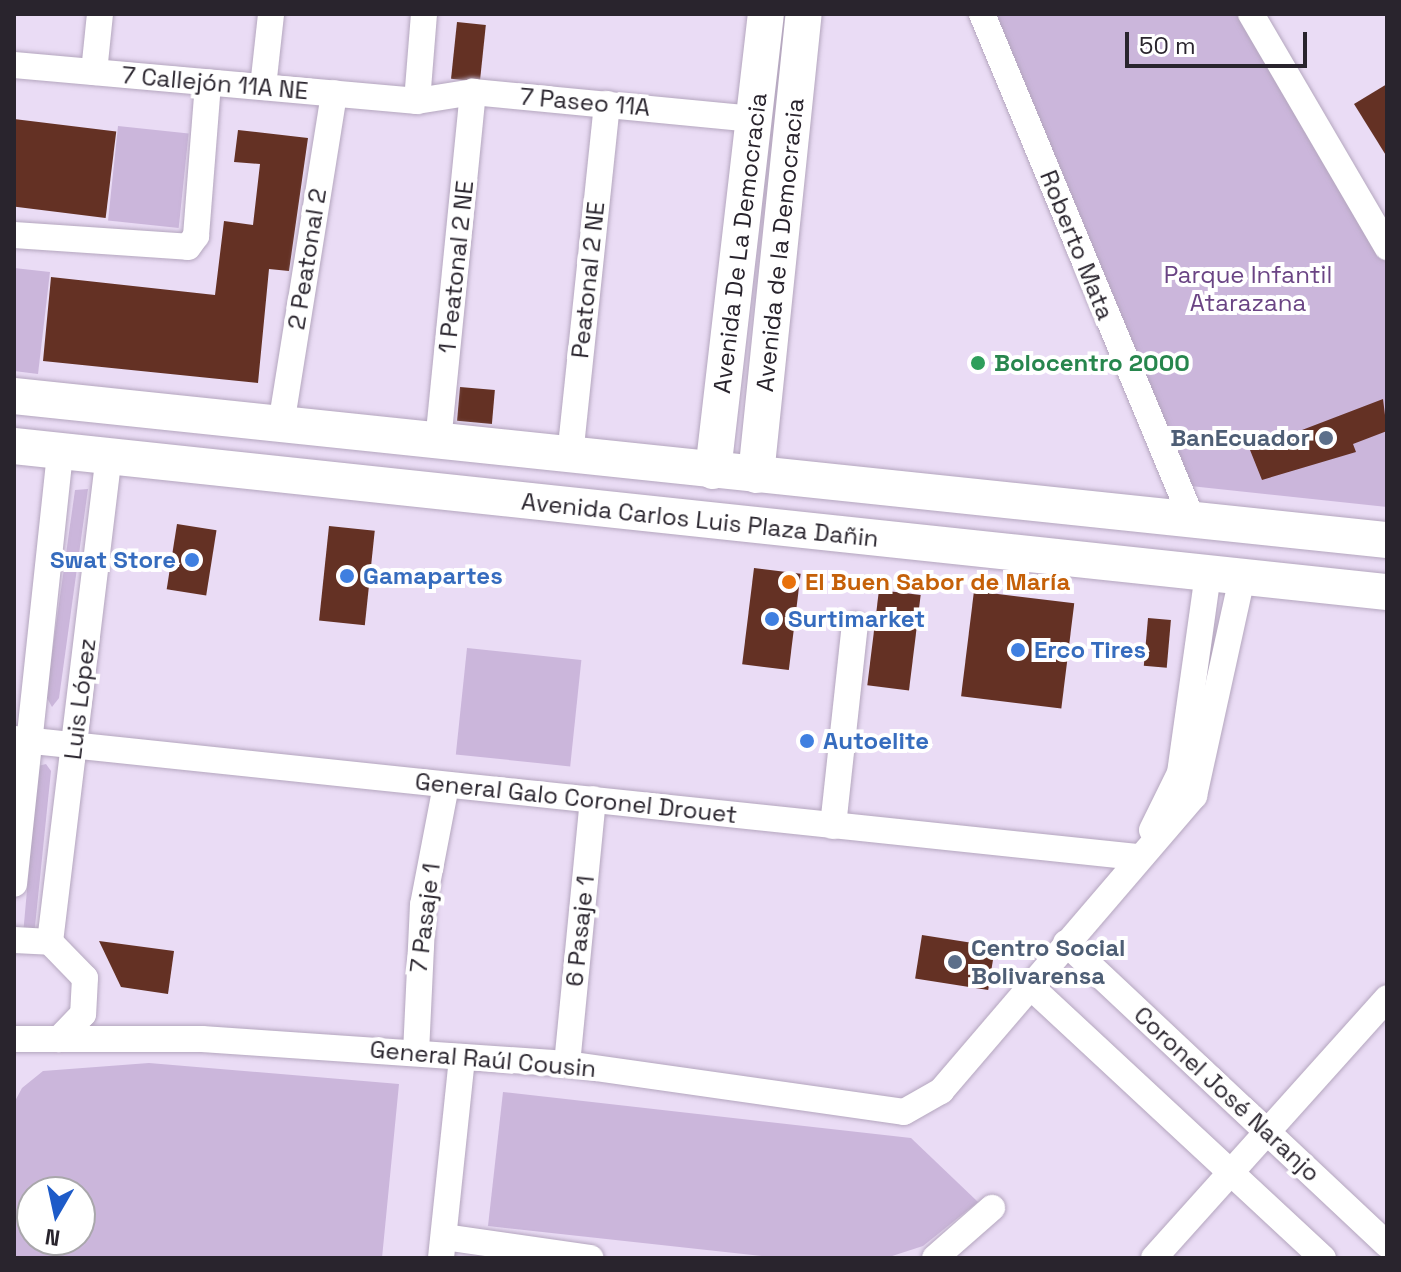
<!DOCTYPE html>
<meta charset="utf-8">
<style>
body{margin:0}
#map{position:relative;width:1401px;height:1272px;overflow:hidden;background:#eadcf5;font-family:"Space Grotesk",sans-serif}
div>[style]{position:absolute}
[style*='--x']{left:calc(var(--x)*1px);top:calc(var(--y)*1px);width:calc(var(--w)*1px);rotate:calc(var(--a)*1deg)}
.green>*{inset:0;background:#cbb6db;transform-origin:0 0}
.building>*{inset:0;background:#643124;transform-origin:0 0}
.roads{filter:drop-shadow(0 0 2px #b4a6be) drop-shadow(0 0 2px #b4a6be)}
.street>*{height:26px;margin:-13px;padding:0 13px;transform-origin:13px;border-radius:13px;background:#fff}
.secondary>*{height:36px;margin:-18px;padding:0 18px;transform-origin:18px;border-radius:18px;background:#fff}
.dots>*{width:22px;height:22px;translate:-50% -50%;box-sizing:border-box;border:4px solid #fff;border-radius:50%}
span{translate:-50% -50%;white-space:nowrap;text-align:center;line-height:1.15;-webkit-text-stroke:8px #fff;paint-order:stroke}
.street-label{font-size:24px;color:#29242d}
.park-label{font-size:24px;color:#6a4484}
.leisure-label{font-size:24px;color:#27864d;font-weight:700}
.left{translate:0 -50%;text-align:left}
.service-label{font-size:24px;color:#4e5e75;font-weight:700}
.right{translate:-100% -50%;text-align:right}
.shop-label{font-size:24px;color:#366cbe;font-weight:700}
.food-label{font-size:24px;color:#c56008;font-weight:700}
.frame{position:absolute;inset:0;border:16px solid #29242d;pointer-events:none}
.north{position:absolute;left:16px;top:1176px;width:80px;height:80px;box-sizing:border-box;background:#fff;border:2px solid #a9a7ab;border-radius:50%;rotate:189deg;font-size:22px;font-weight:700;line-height:32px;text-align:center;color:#29242d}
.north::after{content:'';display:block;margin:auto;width:28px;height:36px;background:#1e5bc8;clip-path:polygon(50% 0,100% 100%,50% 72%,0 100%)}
.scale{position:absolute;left:1125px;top:32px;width:182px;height:36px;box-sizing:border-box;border:4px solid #29242d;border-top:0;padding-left:10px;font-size:24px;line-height:28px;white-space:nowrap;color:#29242d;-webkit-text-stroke:6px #fff;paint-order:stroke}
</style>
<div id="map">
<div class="green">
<div style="clip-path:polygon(984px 14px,1250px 14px,1387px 248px,1387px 507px,1181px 485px)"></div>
<div style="left:118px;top:126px;width:71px;height:95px;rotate:6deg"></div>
<div style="clip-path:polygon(14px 268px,50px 272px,38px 374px,14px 371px)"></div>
<div style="clip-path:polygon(88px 489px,59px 698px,52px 707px,46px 696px,75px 490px)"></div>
<div style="left:467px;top:648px;width:115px;height:107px;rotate:6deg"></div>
<div style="clip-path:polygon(46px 764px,51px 771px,34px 936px,23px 935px,38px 766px)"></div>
<div style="clip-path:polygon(evenodd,149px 1063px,399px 1084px,382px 1258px,14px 1258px,14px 1103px,22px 1088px,43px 1071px,149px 1063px,80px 1192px,80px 1240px,32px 1240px,32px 1192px,80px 1192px)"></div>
<div style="clip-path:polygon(503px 1092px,911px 1138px,978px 1202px,923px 1246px,886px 1258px,781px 1258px,488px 1226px)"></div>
</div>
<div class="building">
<div style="left:457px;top:22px;width:29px;height:57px;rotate:6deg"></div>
<div style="clip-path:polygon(1387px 84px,1387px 157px,1354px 104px)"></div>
<div style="left:14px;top:119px;width:103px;height:87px;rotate:7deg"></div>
<div style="clip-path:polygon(238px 130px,308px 138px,289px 271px,269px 269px,258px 383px,43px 361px,51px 277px,215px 295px,224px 221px,253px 225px,260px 164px,234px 162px)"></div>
<div style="left:460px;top:387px;width:35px;height:34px;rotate:5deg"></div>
<div style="clip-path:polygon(1383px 399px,1387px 431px,1353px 444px,1356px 452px,1262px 480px,1250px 450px)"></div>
<div style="left:177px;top:524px;width:40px;height:66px;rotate:9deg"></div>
<div style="left:329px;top:526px;width:46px;height:95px;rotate:6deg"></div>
<div style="left:754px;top:568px;width:47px;height:97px;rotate:7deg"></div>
<div style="left:879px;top:590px;width:42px;height:96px;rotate:7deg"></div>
<div style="left:974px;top:591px;width:101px;height:106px;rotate:7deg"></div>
<div style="left:1148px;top:618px;width:23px;height:48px;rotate:5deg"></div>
<div style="left:922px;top:935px;width:74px;height:44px;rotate:9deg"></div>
<div style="clip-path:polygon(99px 941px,174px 951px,168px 994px,121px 987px)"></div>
</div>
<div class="roads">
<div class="street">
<div style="--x:982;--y:14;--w:547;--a:67.42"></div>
<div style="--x:1251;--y:14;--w:270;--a:59.7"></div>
<div style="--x:14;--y:65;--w:405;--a:5.1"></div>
<div style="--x:417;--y:101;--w:57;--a:-9.1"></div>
<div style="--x:473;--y:92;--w:282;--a:5.5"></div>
<div style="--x:94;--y:72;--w:58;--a:-84.1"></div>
<div style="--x:263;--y:87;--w:73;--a:-83.7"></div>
<div style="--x:417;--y:101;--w:87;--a:-85.4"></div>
<div style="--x:14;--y:235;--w:174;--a:3.9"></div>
<div style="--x:188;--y:247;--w:14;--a:-54"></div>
<div style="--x:196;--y:236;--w:154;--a:-85.5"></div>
<div style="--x:281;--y:425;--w:336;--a:-80.9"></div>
<div style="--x:438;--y:442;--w:352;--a:-84.3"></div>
<div style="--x:570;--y:456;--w:354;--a:-84"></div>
<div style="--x:14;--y:739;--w:1129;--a:6"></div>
<div style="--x:833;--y:826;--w:202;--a:-83.8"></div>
<div style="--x:1152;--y:830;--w:64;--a:-63.8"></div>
<div style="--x:1180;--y:773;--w:201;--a:-82"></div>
<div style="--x:14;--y:884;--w:435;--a:-83.9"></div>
<div style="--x:14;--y:940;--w:36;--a:3"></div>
<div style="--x:50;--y:942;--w:50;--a:45.8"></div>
<div style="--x:85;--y:978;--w:36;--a:93"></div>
<div style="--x:83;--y:1014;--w:35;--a:134"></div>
<div style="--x:50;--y:942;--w:489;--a:-83.1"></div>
<div style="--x:1066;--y:943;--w:440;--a:43.2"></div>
<div style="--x:1030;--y:986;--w:400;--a:42.9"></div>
<div style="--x:14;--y:1039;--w:188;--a:0"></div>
<div style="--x:202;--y:1039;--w:366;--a:3.9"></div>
<div style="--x:567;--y:1064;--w:340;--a:8.1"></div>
<div style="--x:904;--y:1112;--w:43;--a:-29.6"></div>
<div style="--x:941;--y:1091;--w:389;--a:-49.4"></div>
<div style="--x:1194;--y:796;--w:224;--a:-77.6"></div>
<div style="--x:416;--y:1053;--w:148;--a:-87.3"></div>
<div style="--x:423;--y:905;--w:122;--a:-79.1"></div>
<div style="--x:567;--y:1064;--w:266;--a:-84.4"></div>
<div style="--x:444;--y:1237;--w:148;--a:8.2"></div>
<div style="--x:441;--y:1258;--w:202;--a:-84"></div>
<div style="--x:935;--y:1258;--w:76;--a:-41.3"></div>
<div style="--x:1154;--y:1258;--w:349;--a:-48.1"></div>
</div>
<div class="secondary">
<div style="--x:14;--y:396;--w:1381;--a:5.99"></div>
<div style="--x:14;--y:446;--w:1381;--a:6.07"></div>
<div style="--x:713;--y:471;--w:460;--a:-83.4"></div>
<div style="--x:756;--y:475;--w:463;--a:-84.1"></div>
</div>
</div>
<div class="dots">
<div style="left:978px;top:363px;background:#2e9e5b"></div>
<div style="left:1326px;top:438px;background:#5c6f8a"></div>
<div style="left:192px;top:560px;background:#3f7fe0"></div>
<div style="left:347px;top:576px;background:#3f7fe0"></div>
<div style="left:789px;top:582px;background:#e8710a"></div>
<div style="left:772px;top:619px;background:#3f7fe0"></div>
<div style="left:1018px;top:650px;background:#3f7fe0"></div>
<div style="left:807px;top:741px;background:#3f7fe0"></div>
<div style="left:955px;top:962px;background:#5c6f8a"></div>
</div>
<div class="street-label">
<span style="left:215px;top:83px;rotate:5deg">7 Callejón 11A NE</span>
<span style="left:585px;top:102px;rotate:5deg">7 Paseo 11A</span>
<span style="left:740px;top:243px;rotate:-83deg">Avenida De La Democracia</span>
<span style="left:780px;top:245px;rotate:-84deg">Avenida de la Democracia</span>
<span style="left:1077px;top:245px;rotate:68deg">Roberto Mata</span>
<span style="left:307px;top:259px;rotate:-81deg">2 Peatonal 2</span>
<span style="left:456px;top:267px;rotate:-84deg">1 Peatonal 2 NE</span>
<span style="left:588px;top:280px;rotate:-84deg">Peatonal 2 NE</span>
<span style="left:700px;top:520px;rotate:6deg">Avenida Carlos Luis Plaza Dañin</span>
<span style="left:80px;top:699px;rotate:-83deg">Luis López</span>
<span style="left:576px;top:798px;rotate:6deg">General Galo Coronel Drouet</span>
<span style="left:425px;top:918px;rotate:-83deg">7 Pasaje 1</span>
<span style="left:580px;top:931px;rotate:-84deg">6 Pasaje 1</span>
<span style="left:483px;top:1059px;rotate:5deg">General Raúl Cousin</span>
<span style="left:1227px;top:1094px;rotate:43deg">Coronel José Naranjo</span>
</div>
<div class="park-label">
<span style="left:1248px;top:289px">Parque Infantil<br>Atarazana</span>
</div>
<div class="leisure-label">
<span class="left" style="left:994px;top:363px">Bolocentro 2000</span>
</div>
<div class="service-label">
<span class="right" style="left:1310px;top:438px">BanEcuador</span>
<span class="left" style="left:971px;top:962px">Centro Social<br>Bolivarensa</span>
</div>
<div class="shop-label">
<span class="right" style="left:176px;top:560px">Swat Store</span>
<span class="left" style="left:363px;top:576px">Gamapartes</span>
<span class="left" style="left:788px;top:619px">Surtimarket</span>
<span class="left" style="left:1034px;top:650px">Erco Tires</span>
<span class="left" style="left:823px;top:741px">Autoelite</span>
</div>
<div class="food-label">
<span class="left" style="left:805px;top:582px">El Buen Sabor de María</span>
</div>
<div class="frame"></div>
<div class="north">N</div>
<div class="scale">50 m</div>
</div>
